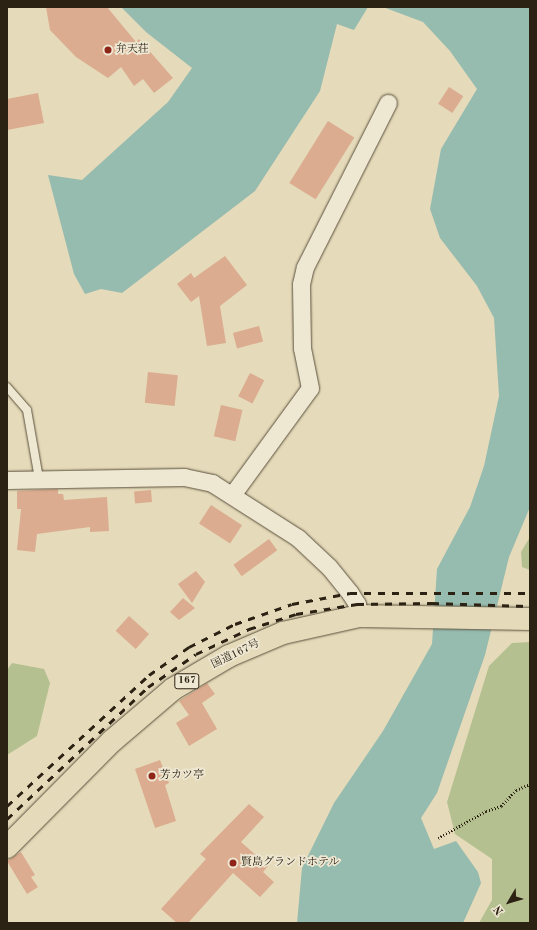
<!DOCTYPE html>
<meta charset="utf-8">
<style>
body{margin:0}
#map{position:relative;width:537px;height:930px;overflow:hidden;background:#e5dab9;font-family:"Old Standard TT","Noto Serif JP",serif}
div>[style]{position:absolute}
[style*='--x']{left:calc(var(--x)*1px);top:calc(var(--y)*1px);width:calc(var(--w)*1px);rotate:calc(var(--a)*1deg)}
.green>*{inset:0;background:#b4c090}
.water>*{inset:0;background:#96bbaf}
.building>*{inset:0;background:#dbac8f;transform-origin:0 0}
.path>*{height:2.5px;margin-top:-1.25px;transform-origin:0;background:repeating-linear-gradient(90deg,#2c2214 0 1px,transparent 0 3px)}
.roads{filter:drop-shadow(0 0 1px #5a503d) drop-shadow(0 0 1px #5a503d)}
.lane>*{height:8px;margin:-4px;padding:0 4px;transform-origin:4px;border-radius:4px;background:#eee7d2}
.street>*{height:17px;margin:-8.5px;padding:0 8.5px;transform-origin:8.5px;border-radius:8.5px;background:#eee7d2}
.highway>*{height:22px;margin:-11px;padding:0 11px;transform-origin:11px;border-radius:11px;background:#e5dab9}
.rail>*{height:3px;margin-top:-1.5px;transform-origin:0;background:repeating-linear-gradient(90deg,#2c2214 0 7px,transparent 0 14px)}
.dots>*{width:11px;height:11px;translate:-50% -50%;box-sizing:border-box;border:2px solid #eee7d2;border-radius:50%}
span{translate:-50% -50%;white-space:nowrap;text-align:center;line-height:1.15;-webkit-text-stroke:3.5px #eee7d2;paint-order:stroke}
.shield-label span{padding:1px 3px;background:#eee7d2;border:1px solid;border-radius:3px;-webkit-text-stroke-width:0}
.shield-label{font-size:10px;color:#2c2214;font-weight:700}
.poi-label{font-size:11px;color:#2c2214}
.left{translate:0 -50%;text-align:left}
.street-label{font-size:11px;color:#2c2214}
.frame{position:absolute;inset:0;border:8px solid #2c2214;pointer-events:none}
.north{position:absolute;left:489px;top:882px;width:40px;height:40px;-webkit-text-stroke:3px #eee7d2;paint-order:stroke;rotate:232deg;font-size:11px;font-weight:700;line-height:16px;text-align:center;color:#2c2214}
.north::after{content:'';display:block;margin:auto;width:14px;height:18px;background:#2c2214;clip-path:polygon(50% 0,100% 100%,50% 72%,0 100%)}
</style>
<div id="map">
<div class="green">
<div style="clip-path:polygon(530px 537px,530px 570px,522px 567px,521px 552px)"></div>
<div style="clip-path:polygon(530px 642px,530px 923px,479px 923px,492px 900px,492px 859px,455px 834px,447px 802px,489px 666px,512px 643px)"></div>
<div style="clip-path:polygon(12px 663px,44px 669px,50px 683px,37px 736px,7px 755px,7px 670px)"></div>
</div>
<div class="water">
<div style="clip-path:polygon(121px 7px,368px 7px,354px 30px,337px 24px,320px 91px,255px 191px,122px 293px,101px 289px,85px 294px,74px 274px,48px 175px,82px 180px,168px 102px,192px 68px,146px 32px)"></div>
<div style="clip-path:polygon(383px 7px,530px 7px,530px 507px,509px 557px,485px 655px,437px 793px,421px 818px,434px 849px,456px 841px,478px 872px,481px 883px,463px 923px,297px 923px,302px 868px,334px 803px,383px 731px,432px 644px,437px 569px,470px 507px,484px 466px,499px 396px,494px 318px,477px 286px,440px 238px,430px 209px,441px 149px,477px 89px,450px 51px,423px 22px)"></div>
</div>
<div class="building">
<div style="clip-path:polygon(46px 7px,107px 7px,136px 42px,139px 39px,173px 78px,154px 93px,143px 79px,134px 86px,121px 67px,108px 78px,76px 57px,50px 30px)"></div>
<div style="left:449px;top:87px;width:17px;height:20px;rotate:33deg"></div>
<div style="clip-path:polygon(38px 93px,44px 123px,7px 130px,7px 99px)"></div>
<div style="left:328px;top:121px;width:31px;height:73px;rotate:32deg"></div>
<div style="clip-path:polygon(225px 256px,247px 285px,220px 306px,226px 343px,207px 346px,199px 296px,191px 302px,177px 284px,191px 273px,194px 278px)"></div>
<div style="left:259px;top:326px;width:16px;height:27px;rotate:75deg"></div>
<div style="left:148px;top:372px;width:30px;height:31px;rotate:6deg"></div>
<div style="left:250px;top:373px;width:16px;height:26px;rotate:27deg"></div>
<div style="left:221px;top:405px;width:22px;height:32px;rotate:13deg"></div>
<div style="clip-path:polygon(58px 489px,58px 494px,63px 494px,64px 500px,107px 497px,109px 531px,90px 532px,90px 527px,37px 534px,35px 552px,17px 550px,21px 509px,17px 509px,17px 491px)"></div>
<div style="left:151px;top:490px;width:12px;height:17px;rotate:85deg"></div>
<div style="left:211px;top:505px;width:37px;height:22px;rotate:33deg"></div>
<div style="left:269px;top:539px;width:14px;height:44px;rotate:54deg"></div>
<div style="clip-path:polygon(196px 571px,205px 582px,192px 603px,178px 584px)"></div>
<div style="clip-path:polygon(183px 598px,195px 608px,179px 620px,170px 612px)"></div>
<div style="left:129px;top:616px;width:27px;height:20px;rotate:42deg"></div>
<div style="clip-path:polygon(207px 683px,215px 694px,202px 703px,217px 729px,189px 746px,176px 723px,189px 715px,179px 701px)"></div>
<div style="clip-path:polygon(160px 760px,169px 783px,165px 785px,176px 821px,155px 828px,135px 769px)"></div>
<div style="clip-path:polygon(249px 804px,264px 817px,241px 842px,268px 866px,263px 872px,274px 882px,260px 897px,233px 873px,188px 923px,177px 923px,161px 909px,206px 859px,200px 854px)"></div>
<div style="clip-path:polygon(21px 852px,35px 875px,31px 877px,38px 887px,27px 894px,7px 861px)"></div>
</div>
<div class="path">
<div style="--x:438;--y:838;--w:55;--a:-29.4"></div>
<div style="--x:486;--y:811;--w:16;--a:-18"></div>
<div style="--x:501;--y:806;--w:22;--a:-47"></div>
<div style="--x:516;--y:790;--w:15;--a:-23"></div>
</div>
<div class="roads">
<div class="lane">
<div style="--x:7;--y:387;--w:30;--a:49"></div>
<div style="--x:27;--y:410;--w:70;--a:80.1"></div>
</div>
<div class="street">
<div style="--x:7;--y:480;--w:177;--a:-1"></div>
<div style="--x:184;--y:477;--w:29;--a:12"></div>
<div style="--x:212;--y:483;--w:102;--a:32.6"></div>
<div style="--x:298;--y:538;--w:42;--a:43.1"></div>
<div style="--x:329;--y:567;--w:33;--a:51"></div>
<div style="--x:350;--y:593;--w:13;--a:58"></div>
<div style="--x:357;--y:604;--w:12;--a:81"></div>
<div style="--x:232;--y:495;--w:132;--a:-53.9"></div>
<div style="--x:310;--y:388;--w:41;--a:-101.3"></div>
<div style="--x:302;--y:348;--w:64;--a:-90.9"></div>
<div style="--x:301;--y:284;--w:17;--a:-77"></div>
<div style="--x:305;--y:267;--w:184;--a:-63.2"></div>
</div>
<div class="highway">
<div style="--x:7;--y:847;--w:149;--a:-45.3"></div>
<div style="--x:112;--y:741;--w:80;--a:-40.4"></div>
<div style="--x:173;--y:689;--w:65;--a:-30.5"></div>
<div style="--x:229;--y:656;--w:59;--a:-23.1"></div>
<div style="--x:283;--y:633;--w:78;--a:-12.6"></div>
<div style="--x:359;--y:616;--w:171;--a:1"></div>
</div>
</div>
<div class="rail">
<div style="--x:7;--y:806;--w:193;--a:-42.7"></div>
<div style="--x:149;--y:675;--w:49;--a:-35"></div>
<div style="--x:189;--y:647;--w:51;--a:-26.6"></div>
<div style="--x:235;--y:624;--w:60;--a:-19.3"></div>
<div style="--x:292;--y:604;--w:59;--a:-10.7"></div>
<div style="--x:350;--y:593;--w:180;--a:0"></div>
<div style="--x:7;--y:819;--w:193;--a:-43.1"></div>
<div style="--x:148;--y:687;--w:58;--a:-34.5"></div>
<div style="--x:196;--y:654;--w:59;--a:-25.3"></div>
<div style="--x:249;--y:629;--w:49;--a:-17.7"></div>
<div style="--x:296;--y:614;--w:62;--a:-9.3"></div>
<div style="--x:357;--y:604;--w:75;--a:-0.8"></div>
<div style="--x:432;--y:603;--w:98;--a:1.8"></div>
</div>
<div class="dots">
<div style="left:108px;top:50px;background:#8f2418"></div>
<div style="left:152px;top:776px;background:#8f2418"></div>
<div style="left:233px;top:863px;background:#8f2418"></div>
</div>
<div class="shield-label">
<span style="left:187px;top:681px">167</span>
</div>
<div class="poi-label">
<span class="left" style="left:116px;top:50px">弁天荘</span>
<span class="left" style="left:160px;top:776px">芳カツ亭</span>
<span class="left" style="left:241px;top:863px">賢島グランドホテル</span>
</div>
<div class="street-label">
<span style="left:236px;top:655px;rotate:-26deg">国道167号</span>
</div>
<div class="frame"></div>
<div class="north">N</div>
</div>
